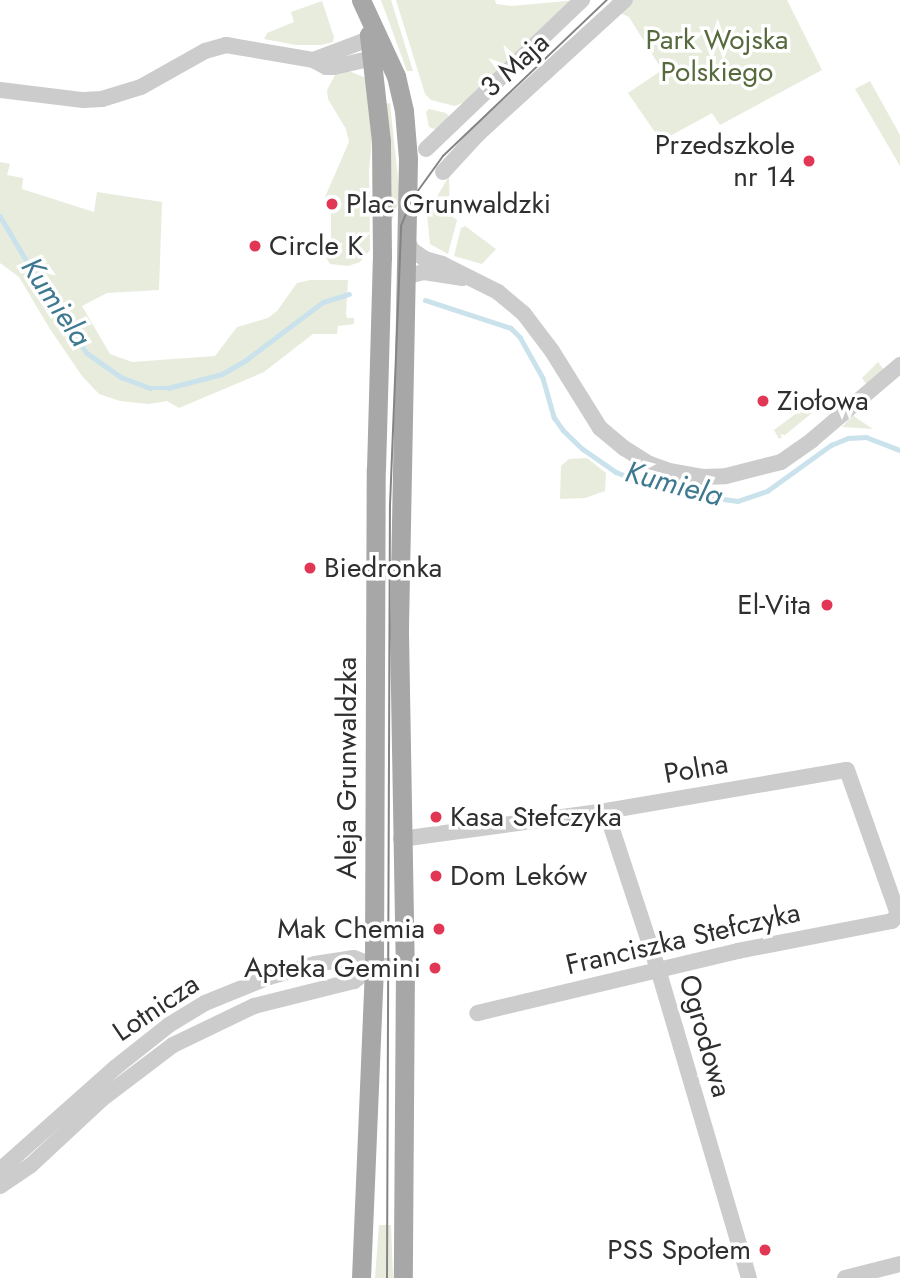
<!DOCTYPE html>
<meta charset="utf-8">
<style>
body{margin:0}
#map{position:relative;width:900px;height:1278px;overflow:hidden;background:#fff;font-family:Jost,sans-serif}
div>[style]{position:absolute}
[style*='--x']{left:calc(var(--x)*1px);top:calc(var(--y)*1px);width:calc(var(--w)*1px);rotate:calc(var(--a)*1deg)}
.green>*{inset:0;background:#e7ecdd}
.stream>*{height:4.5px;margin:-2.25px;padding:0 2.25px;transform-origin:2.25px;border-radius:2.25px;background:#cae2eb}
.minor>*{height:16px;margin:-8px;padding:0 8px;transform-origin:8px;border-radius:8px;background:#ccc}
.major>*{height:19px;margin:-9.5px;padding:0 9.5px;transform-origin:9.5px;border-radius:9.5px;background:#a7a7a7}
.tram>*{height:2px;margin:-1px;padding:0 1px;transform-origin:1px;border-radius:1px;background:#848484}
.dots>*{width:19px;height:19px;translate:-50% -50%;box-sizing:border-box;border:4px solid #fff;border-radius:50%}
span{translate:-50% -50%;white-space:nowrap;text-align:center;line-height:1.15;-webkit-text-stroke:7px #fff;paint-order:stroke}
.park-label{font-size:28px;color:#576a3d}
.street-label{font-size:28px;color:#2f2f2f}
.poi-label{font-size:28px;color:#2f2f2f}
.right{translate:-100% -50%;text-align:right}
.left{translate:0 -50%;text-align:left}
.water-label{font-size:30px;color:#3e7990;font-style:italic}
</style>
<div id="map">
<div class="green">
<div style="clip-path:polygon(381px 0,391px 0,413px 71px,407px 71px)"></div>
<div style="clip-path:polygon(396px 0,495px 0,496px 4px,512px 6px,577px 0,469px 100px,455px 106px,431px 100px,425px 94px)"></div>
<div style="clip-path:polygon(612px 0,787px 0,822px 70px,720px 125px,712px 113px,661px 141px,628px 93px,662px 70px,629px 17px,614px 10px,610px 2px)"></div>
<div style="clip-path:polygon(322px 1px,334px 37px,333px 42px,321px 45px,296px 45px,264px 39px,267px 33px,294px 22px,291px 12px)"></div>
<div style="clip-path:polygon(349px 71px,366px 78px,374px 121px,369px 170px,370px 250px,360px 262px,348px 266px,330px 264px,322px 251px,322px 241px,331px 241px,331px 205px,324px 204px,325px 197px,349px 142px,346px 129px,328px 99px,327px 90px,335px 75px)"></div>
<div style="clip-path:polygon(870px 81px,900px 135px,900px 166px,855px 89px)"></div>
<div style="clip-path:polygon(390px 103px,400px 198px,390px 226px,384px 104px)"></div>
<div style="clip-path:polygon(429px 109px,446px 113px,450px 118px,438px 130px,429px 127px,426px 112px)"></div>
<div style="clip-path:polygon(0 162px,10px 164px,7px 175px,23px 178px,22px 189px,94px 212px,97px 192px,162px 202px,159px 290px,107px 293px,82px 306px,110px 354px,132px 362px,215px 356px,237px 327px,268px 318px,277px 311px,297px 283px,310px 280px,348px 280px,346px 314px,347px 318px,354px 318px,354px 324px,338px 326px,337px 334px,313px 334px,264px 372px,179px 408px,167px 401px,149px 404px,120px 401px,99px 394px,82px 376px,50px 329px,19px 277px,0 263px)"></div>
<div style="clip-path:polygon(449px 176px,450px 215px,457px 220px,448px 254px,430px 244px,427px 214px)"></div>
<div style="clip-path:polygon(465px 226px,496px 249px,482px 264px,454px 256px,461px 228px)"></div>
<div style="clip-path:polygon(878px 362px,884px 370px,867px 385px,862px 378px)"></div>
<div style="clip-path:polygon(806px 406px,812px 413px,785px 435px,780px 434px,782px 437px,779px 439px,774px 430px)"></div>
<div style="clip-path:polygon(853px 415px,855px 417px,873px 429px,842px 427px)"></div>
<div style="clip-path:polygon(587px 458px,606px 473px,605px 491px,585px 498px,560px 499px,561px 466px,569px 459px)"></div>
<div style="clip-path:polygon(379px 1225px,391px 1225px,393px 1278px,375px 1278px)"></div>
</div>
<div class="stream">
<div style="--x:0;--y:216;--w:115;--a:59.2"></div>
<div style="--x:59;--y:315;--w:47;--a:53.6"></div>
<div style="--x:87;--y:353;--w:42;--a:35.2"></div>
<div style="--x:121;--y:377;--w:31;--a:21"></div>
<div style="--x:150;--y:388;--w:18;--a:0"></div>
<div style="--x:168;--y:388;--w:56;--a:-14.5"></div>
<div style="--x:222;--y:374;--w:28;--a:-30"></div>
<div style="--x:246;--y:360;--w:96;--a:-37"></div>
<div style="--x:323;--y:302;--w:27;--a:-17"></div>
<div style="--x:425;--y:300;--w:90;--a:18"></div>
<div style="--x:511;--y:328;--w:13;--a:45"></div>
<div style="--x:520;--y:337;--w:47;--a:60.7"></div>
<div style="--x:543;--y:378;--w:41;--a:74.2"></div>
<div style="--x:554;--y:417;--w:16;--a:55"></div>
<div style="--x:563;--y:430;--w:28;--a:44"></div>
<div style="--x:583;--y:449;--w:40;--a:34.9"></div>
<div style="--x:616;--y:472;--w:19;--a:21"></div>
<div style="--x:634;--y:479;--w:54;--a:16.1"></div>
<div style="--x:686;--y:494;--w:52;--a:7.7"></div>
<div style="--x:738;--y:501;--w:31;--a:-19"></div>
<div style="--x:767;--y:491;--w:79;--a:-35.7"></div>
<div style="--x:831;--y:445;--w:18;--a:-22"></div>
<div style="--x:848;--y:438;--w:18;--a:-3"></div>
<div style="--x:866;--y:437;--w:36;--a:21"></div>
</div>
<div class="minor">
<div style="--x:0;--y:90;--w:84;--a:6.9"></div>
<div style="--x:83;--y:100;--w:19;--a:-3"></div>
<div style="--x:102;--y:99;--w:41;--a:-17.1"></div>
<div style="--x:141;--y:87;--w:73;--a:-29.4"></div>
<div style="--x:205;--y:51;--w:22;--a:-16"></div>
<div style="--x:226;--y:45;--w:88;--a:9.8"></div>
<div style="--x:313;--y:60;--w:15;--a:28"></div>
<div style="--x:326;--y:67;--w:8;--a:0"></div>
<div style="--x:334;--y:67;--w:39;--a:-13"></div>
<div style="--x:372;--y:58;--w:17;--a:-62"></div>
<div style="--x:380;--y:43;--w:19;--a:-177"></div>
<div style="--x:361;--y:42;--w:51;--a:159.4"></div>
<div style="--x:426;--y:149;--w:216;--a:-43.7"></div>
<div style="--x:443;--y:172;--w:52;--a:-47.4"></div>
<div style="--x:478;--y:134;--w:199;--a:-42.4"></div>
<div style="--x:406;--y:239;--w:13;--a:61"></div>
<div style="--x:412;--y:250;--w:16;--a:35"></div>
<div style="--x:425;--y:259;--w:18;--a:16"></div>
<div style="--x:442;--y:264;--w:63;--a:26.6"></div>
<div style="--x:498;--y:292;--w:34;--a:40"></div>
<div style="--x:524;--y:314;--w:46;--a:52.9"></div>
<div style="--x:552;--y:351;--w:91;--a:58.1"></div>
<div style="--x:600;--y:428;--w:31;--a:40"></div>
<div style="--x:624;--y:448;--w:31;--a:32"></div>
<div style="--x:650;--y:464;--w:20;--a:20"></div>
<div style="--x:669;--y:471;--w:34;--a:10"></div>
<div style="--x:702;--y:477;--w:24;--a:-2"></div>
<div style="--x:726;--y:476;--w:57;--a:-14.3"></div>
<div style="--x:781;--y:462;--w:38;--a:-35"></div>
<div style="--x:812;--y:440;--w:116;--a:-40.4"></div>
<div style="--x:405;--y:277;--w:20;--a:-15"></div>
<div style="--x:424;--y:272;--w:39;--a:9"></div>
<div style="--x:606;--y:811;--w:166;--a:71.8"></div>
<div style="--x:658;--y:969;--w:322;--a:73.6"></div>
<div style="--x:401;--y:839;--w:207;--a:-7.8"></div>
<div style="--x:606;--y:811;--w:244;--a:-9.7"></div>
<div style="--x:847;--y:770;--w:153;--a:70.5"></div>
<div style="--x:898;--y:914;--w:9;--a:131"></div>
<div style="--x:892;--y:921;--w:157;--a:169"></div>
<div style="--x:738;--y:951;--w:268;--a:166.6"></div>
<div style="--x:0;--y:1170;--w:155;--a:-41.6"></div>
<div style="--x:116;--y:1067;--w:68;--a:-38.4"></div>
<div style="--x:169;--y:1025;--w:42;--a:-31.4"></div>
<div style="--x:205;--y:1003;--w:69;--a:-22.1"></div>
<div style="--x:269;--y:977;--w:48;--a:-15.8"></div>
<div style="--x:315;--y:964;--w:39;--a:-9"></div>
<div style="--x:354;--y:958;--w:22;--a:22"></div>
<div style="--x:374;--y:966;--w:31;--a:0"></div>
<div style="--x:0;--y:1186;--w:36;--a:-34"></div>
<div style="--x:30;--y:1166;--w:100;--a:-43"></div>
<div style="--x:103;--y:1098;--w:88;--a:-37.1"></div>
<div style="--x:173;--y:1045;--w:90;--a:-25.7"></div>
<div style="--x:254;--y:1006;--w:103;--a:-14"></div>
<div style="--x:354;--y:981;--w:25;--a:-37"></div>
<div style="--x:845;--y:1278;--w:57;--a:-14.3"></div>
</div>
<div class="major">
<div style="--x:361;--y:0;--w:84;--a:65.3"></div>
<div style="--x:396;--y:76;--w:36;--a:77"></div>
<div style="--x:404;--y:111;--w:48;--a:85.2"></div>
<div style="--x:408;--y:159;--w:474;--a:91.1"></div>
<div style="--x:399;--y:633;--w:333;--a:89"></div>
<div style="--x:405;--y:966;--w:312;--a:90.4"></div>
<div style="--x:361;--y:1278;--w:312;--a:-87.6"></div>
<div style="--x:374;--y:966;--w:497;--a:-89.8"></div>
<div style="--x:376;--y:469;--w:211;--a:-88.4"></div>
<div style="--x:382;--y:258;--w:117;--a:-90.5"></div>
<div style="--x:381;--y:141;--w:107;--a:-96.5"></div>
</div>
<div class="tram">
<div style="--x:387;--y:1278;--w:773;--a:-89.78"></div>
<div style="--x:390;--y:505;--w:279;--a:-87.7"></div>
<div style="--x:401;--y:226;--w:29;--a:-68"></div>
<div style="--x:412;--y:199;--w:53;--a:-54.2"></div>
<div style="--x:443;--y:156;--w:226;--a:-43.6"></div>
</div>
<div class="dots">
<div style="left:809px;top:161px;background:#e13654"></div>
<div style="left:332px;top:204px;background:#e13654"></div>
<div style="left:255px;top:246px;background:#e13654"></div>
<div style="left:763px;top:401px;background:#e13654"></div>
<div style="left:310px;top:568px;background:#e13654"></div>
<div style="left:827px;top:605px;background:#e13654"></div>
<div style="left:436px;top:817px;background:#e13654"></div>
<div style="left:436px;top:876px;background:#e13654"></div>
<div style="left:439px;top:929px;background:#e13654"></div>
<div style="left:435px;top:968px;background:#e13654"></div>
<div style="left:765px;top:1250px;background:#e13654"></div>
</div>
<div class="park-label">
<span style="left:717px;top:56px">Park Wojska<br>Polskiego</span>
</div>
<div class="street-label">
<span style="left:515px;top:65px;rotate:-42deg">3 Maja</span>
<span style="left:347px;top:768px;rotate:-90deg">Aleja Grunwaldzka</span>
<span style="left:696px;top:769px;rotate:-10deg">Polna</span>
<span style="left:683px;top:939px;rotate:-13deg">Franciszka Stefczyka</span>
<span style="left:156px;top:1008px;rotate:-34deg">Lotnicza</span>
<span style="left:705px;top:1036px;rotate:74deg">Ogrodowa</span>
</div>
<div class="poi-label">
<span class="right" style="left:795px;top:161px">Przedszkole<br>nr 14</span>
<span class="left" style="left:346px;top:204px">Plac Grunwaldzki</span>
<span class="left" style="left:269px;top:246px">Circle K</span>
<span class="left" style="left:777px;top:401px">Ziołowa</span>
<span class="left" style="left:324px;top:568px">Biedronka</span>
<span class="right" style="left:811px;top:605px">El-Vita</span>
<span class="left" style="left:450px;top:817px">Kasa Stefczyka</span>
<span class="left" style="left:450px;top:876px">Dom Leków</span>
<span class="right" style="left:425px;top:929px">Mak Chemia</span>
<span class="right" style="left:421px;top:968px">Apteka Gemini</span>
<span class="right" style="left:751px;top:1250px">PSS Społem</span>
</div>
<div class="water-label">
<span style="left:56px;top:302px;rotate:56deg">Kumiela</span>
<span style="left:674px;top:484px;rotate:15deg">Kumiela</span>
</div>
</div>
